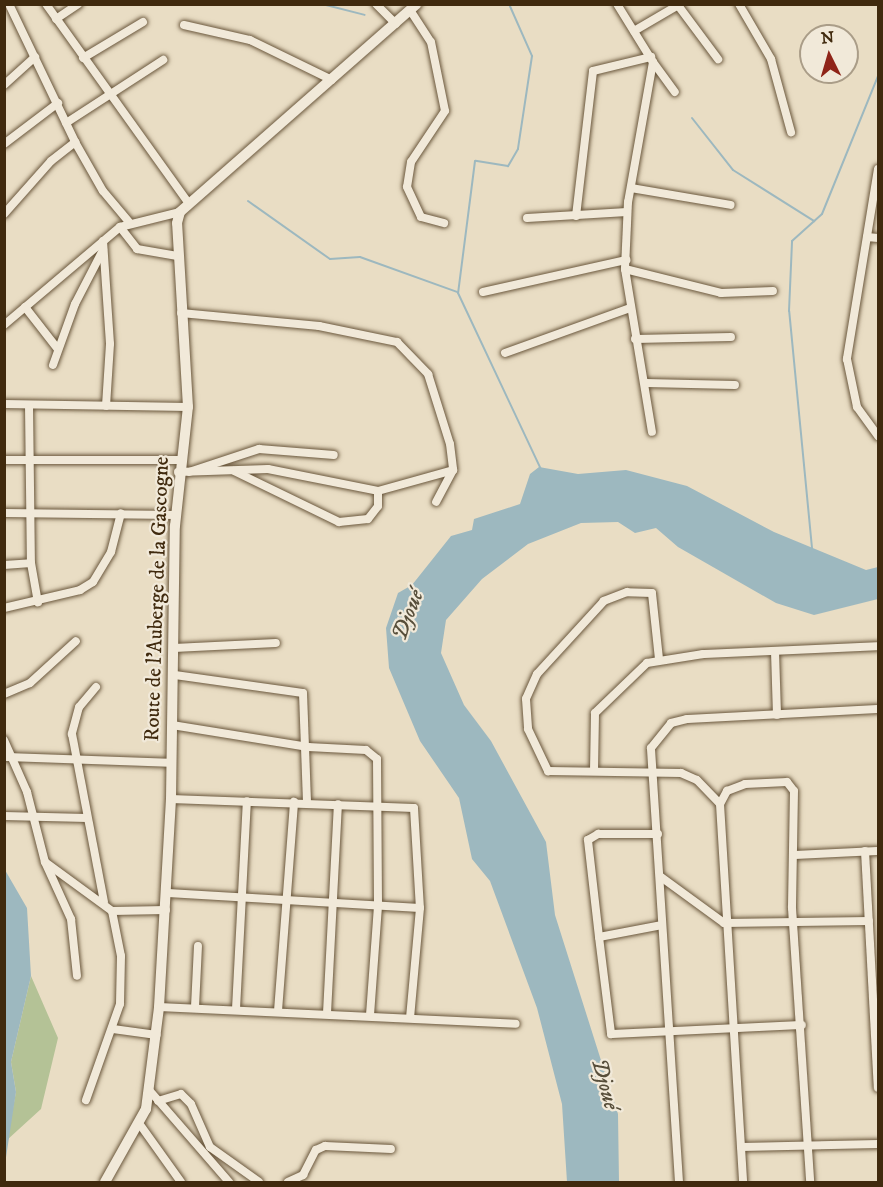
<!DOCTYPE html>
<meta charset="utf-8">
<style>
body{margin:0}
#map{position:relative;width:883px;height:1187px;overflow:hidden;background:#e9ddc4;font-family:"IM FELL DW Pica",serif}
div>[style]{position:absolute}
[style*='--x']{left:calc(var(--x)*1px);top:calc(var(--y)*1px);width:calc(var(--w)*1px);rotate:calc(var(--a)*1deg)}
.green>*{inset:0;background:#b4c296}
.water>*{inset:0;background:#9db8bf}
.stream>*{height:2px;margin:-1px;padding:0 1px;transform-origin:1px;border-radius:1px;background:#9db8bf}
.roads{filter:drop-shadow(0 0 2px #6a573c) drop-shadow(0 0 2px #6a573c)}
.minor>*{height:8px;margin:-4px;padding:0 4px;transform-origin:4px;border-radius:4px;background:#f1e9d9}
.tertiary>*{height:10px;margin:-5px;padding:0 5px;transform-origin:5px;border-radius:5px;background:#f1e9d9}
span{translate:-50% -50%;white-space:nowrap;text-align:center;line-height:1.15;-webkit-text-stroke:4.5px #f1e9d9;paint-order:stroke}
.street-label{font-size:21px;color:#402a0e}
.water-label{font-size:22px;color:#574e3a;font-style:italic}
.frame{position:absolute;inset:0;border:6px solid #402a0e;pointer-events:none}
.north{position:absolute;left:799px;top:24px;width:60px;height:60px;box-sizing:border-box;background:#f1e9d9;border:2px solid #aa9d88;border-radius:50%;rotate:355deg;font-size:16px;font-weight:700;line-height:24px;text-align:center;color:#402a0e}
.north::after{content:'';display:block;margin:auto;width:21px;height:27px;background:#8f2418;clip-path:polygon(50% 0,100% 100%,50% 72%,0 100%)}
</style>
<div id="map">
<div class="green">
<div style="clip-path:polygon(31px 976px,58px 1038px,41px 1109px,7px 1140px,16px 1092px,11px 1062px)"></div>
</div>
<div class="water">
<div style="clip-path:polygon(539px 467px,578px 474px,626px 470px,687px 486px,774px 532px,866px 570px,878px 567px,878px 599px,814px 615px,776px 603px,678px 547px,656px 528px,635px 533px,618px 522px,581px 523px,528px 544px,482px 579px,446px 620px,441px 653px,464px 705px,491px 741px,546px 842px,555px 915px,618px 1114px,619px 1182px,567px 1182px,562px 1104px,537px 1008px,490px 881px,472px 859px,459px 798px,420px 741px,389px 668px,386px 628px,398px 593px,412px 585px,451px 536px,472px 530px,474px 519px,520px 504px,530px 474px)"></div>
<div style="clip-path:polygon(5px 870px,27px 908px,31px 976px,11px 1062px,16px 1092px,5px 1164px)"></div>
</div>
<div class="stream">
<div style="--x:322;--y:4;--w:44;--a:14.3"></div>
<div style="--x:509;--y:4;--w:57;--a:66.1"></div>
<div style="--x:532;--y:56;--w:94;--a:98.6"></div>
<div style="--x:518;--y:149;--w:20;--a:120"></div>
<div style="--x:508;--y:166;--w:33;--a:-171"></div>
<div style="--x:475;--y:161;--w:133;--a:97.3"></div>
<div style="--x:458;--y:293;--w:195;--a:64.8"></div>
<div style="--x:692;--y:118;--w:66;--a:51.7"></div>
<div style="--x:733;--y:170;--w:96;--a:32.2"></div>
<div style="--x:248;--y:201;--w:100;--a:35.3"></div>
<div style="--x:330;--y:259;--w:30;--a:-4"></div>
<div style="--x:360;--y:257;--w:103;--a:19.8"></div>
<div style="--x:812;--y:548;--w:238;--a:-95.5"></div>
<div style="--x:789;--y:311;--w:70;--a:-87.5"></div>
<div style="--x:792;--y:241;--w:40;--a:-42"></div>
<div style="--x:822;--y:214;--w:149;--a:-67.9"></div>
</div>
<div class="roads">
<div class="minor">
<div style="--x:9;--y:4;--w:153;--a:64.4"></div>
<div style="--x:75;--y:142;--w:56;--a:60.3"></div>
<div style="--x:103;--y:191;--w:40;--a:50"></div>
<div style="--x:46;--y:4;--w:246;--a:54.4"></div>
<div style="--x:376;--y:4;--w:28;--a:45"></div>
<div style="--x:617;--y:4;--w:68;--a:58.2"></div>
<div style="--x:653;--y:62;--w:142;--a:100.1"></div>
<div style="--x:628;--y:202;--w:67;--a:92.6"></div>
<div style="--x:625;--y:269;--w:165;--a:80.6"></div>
<div style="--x:677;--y:4;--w:69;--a:53.3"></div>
<div style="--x:739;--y:4;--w:64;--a:59.8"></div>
<div style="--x:771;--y:59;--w:76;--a:74.7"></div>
<div style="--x:410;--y:10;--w:38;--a:57"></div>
<div style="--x:431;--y:42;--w:70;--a:78.5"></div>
<div style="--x:445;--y:111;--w:61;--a:123.7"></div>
<div style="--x:411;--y:162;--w:25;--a:99"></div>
<div style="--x:407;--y:187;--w:33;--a:65"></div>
<div style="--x:421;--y:217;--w:24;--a:15"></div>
<div style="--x:56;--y:19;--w:27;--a:-34"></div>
<div style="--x:184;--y:25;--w:68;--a:12.8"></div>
<div style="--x:250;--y:40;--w:91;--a:26"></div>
<div style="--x:634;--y:31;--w:53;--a:-30.4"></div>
<div style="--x:83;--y:58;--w:70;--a:-31"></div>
<div style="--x:653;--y:62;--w:37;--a:54"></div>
<div style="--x:4;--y:85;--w:42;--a:-42.1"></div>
<div style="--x:66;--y:123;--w:116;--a:-33"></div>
<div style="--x:4;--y:144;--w:68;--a:-37.2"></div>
<div style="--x:878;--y:169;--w:193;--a:99.3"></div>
<div style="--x:847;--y:359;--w:49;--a:78.2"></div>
<div style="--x:857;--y:407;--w:36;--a:54"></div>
<div style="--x:631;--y:188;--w:101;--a:9.6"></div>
<div style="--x:4;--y:214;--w:71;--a:-48.4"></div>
<div style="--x:51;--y:161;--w:31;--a:-38"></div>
<div style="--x:576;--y:216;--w:146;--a:-83.3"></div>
<div style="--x:593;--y:71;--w:60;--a:-13.6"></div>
<div style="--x:527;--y:218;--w:100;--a:-3.4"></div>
<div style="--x:120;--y:227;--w:28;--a:52"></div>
<div style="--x:137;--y:249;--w:41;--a:9.9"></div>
<div style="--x:867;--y:237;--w:11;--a:5"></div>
<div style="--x:103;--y:241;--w:103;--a:86.1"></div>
<div style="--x:110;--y:344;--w:62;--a:93.7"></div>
<div style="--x:625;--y:269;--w:99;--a:14"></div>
<div style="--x:721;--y:293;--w:52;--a:-2.2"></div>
<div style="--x:483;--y:292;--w:147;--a:-12.6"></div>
<div style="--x:25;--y:307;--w:52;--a:52"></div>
<div style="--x:181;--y:313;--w:139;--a:5.4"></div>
<div style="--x:319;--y:326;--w:80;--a:11.6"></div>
<div style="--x:397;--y:342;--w:45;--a:45.9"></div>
<div style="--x:428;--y:374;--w:73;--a:72.6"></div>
<div style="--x:450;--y:444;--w:26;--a:83"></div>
<div style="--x:453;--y:470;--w:36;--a:118"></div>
<div style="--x:4;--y:325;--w:152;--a:-40.2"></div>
<div style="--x:120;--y:227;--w:62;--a:-14"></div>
<div style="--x:635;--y:339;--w:96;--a:-1.2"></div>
<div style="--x:505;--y:353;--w:133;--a:-19.8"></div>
<div style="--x:53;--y:365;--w:65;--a:-70.2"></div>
<div style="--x:75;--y:304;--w:61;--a:-62.6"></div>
<div style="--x:646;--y:383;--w:89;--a:1.3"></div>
<div style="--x:4;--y:404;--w:184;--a:0.9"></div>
<div style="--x:29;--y:405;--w:158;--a:89.3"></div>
<div style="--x:31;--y:563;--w:40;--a:80"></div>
<div style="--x:4;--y:460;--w:175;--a:0"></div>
<div style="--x:234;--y:471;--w:117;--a:25.9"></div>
<div style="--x:339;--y:522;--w:29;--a:-6"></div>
<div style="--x:368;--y:519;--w:16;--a:-52"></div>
<div style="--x:378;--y:506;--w:15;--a:-90"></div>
<div style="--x:178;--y:472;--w:90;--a:-1.9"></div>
<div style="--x:268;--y:469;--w:112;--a:11.3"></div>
<div style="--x:378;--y:491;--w:78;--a:-15.6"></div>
<div style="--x:189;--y:472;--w:74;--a:-18.2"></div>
<div style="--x:259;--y:449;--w:75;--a:4.6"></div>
<div style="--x:4;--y:513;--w:171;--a:0.7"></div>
<div style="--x:4;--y:565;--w:27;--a:-4"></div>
<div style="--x:4;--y:608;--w:78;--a:-13.3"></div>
<div style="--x:80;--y:590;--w:15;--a:-32"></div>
<div style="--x:93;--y:582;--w:35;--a:-59"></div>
<div style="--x:111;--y:552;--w:40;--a:-75.6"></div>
<div style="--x:174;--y:648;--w:102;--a:-2.8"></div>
<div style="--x:775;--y:651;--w:64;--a:88.2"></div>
<div style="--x:659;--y:659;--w:66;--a:-96.1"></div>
<div style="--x:652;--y:593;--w:25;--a:-178"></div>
<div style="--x:627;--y:592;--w:25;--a:159"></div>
<div style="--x:604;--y:601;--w:99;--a:132.5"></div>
<div style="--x:537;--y:674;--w:27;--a:114"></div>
<div style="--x:526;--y:699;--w:30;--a:86"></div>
<div style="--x:528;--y:729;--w:47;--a:64.5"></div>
<div style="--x:548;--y:771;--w:133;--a:0.9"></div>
<div style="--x:681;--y:773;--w:17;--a:24"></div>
<div style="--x:697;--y:780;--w:33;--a:46"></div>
<div style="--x:720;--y:804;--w:379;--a:86.5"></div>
<div style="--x:175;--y:675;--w:129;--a:8"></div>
<div style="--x:303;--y:693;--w:109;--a:87.9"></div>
<div style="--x:96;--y:687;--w:26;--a:130"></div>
<div style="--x:79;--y:707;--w:28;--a:105"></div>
<div style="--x:72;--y:734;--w:171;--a:79.2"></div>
<div style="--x:4;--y:694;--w:28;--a:-23"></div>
<div style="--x:30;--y:683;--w:62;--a:-42.4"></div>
<div style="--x:172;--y:725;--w:138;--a:9.2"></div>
<div style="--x:308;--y:747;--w:58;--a:3"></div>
<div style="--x:366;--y:750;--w:14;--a:39"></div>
<div style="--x:377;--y:759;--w:147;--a:89.6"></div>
<div style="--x:378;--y:906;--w:109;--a:94.2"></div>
<div style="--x:4;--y:740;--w:57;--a:66.1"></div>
<div style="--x:27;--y:792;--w:72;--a:75.6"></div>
<div style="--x:45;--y:862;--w:83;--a:36.2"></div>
<div style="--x:112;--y:911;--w:46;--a:78.7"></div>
<div style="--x:121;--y:956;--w:48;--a:91.2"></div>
<div style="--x:120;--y:1004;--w:102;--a:109.5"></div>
<div style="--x:4;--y:757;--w:168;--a:2"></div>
<div style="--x:594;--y:771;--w:58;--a:-89"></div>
<div style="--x:595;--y:713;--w:72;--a:-43.9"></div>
<div style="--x:647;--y:663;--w:57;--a:-9.1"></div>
<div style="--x:703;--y:654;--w:175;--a:-2.6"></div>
<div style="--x:171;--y:799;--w:243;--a:2.1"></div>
<div style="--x:414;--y:808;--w:100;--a:86.6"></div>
<div style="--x:420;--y:908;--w:110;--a:95.2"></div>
<div style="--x:720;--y:804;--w:15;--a:-62"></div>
<div style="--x:727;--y:791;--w:19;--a:-21"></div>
<div style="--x:745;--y:784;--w:42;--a:-2.7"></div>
<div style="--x:787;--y:782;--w:11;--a:52"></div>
<div style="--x:794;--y:791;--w:117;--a:91"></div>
<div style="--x:792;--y:908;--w:275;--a:86.2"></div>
<div style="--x:4;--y:816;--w:83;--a:1.4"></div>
<div style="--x:865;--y:851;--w:237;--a:86.9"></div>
<div style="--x:794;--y:855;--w:84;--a:-2.7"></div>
<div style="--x:45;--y:862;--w:63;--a:65.5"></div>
<div style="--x:71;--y:919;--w:57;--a:84"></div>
<div style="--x:661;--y:877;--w:78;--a:36.1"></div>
<div style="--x:724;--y:923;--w:145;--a:-0.8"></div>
<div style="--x:168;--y:893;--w:252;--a:3.4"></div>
<div style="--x:112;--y:911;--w:54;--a:-1.1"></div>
<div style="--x:662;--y:925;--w:64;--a:169.2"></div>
<div style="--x:599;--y:937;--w:98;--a:82.9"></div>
<div style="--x:611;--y:1034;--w:191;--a:-2.7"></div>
<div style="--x:599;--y:937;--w:98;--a:-96.5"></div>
<div style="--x:588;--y:840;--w:12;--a:-31"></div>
<div style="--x:598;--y:834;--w:60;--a:0"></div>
<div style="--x:159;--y:1007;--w:357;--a:2.7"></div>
<div style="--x:195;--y:1007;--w:61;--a:-87.2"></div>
<div style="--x:236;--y:1009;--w:208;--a:-87"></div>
<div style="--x:278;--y:1011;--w:210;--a:-85.6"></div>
<div style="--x:327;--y:1013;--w:209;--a:-87"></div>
<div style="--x:113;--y:1029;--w:44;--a:7.8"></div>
<div style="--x:150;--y:1091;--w:121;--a:49"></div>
<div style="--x:158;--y:1101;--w:24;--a:-17"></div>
<div style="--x:181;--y:1094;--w:14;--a:45"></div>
<div style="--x:191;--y:1104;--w:47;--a:66.2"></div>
<div style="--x:210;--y:1147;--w:60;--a:35.5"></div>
<div style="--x:141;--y:1126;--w:69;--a:54.5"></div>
<div style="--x:741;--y:1147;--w:137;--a:-1.3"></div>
<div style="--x:288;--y:1182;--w:17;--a:-25"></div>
<div style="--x:303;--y:1175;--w:28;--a:-63"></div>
<div style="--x:316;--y:1150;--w:10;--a:-24"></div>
<div style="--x:325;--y:1146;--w:66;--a:2.6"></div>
<div style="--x:679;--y:1182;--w:435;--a:-93.7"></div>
<div style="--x:651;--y:748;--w:32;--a:-51"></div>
<div style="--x:671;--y:723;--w:16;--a:-14"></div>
<div style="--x:687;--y:719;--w:191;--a:-3"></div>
</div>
<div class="tertiary">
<div style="--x:105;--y:1182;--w:84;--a:-60.7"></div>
<div style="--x:146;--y:1109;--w:103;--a:-82.7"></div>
<div style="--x:159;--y:1007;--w:208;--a:-86.7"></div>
<div style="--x:171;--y:799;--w:273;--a:-89.2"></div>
<div style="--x:175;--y:526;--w:120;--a:-83.8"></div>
<div style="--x:188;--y:407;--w:184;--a:-93.4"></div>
<div style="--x:177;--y:223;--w:11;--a:-75"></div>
<div style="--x:180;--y:212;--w:315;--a:-41.3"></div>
</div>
</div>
<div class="street-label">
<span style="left:157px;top:599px;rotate:-88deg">Route de l'Auberge de la Gascogne</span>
</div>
<div class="water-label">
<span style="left:408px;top:615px;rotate:-69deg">Djoué</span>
<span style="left:605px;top:1084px;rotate:75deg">Djoué</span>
</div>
<div class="frame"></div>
<div class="north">N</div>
</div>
